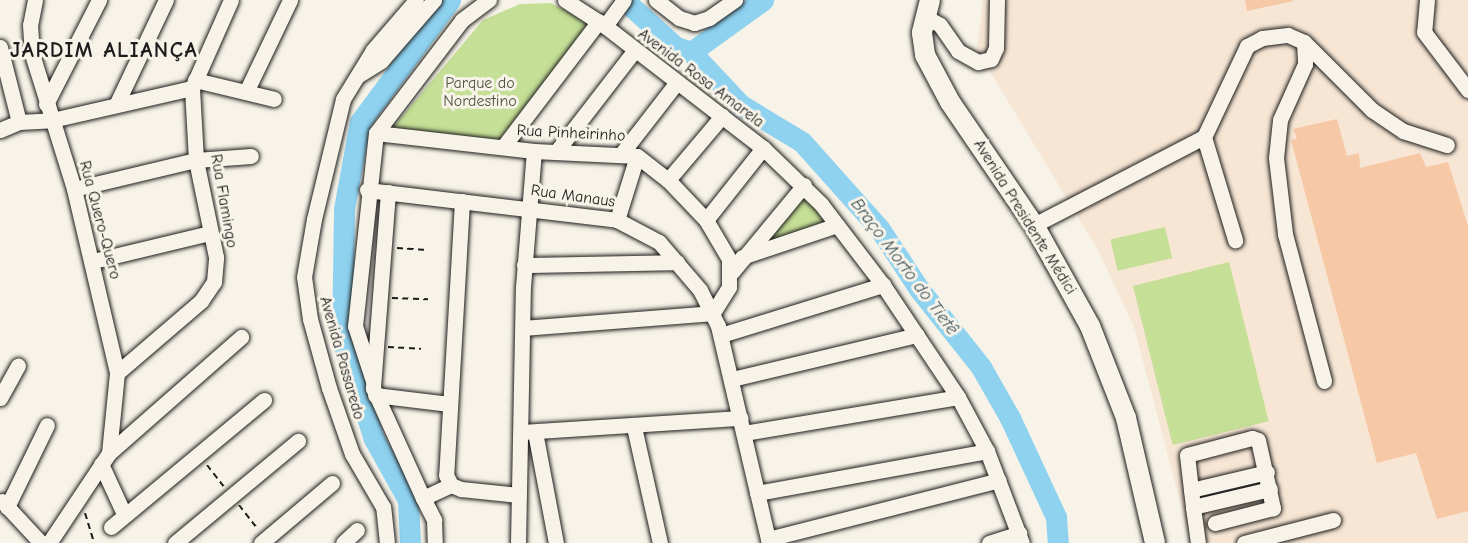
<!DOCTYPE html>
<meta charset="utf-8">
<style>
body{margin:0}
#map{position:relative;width:1468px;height:543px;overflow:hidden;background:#f7f3e8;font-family:"Comic Neue",sans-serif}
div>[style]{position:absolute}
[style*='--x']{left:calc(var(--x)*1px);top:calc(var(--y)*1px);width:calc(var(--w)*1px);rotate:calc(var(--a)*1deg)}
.built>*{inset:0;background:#f7e6d4}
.green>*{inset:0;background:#c5df96;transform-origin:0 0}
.river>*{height:21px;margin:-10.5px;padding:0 10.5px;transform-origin:10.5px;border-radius:10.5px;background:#8ed2f0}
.building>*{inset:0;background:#f6c8a5}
.path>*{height:2px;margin-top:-1px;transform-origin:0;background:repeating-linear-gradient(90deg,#1c1c1c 0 6px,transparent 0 10.5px)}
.roads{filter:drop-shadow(0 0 2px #1c1c1c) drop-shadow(0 0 2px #1c1c1c)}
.minor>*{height:15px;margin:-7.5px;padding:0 7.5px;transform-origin:7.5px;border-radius:7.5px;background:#f7f3e8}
.major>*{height:20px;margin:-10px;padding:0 10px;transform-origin:10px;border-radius:10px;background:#f7f3e8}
span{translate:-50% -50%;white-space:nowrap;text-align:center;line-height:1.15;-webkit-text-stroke:6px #f7f3e8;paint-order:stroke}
.street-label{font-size:16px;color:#1c1c1c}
.park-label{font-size:16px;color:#4f5641}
.water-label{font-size:18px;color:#3e535c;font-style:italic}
.district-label{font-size:22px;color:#1c1c1c;font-weight:700;letter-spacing:1.5px}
</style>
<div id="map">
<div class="built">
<div style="clip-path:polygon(983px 0,1468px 0,1468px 543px,1191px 543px,1134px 327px,1098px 250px,977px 50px)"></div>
</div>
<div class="green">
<div style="clip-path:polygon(551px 3px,590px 24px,500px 141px,393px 127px,483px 20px,520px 4px)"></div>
<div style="clip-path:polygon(805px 194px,826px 224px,752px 250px)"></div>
<div style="left:1165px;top:227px;width:32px;height:56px;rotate:77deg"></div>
<div style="left:1229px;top:262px;width:164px;height:99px;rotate:76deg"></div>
</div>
<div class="river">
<div style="--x:624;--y:0;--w:70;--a:42.1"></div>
<div style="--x:676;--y:47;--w:16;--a:18"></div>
<div style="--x:691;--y:52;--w:73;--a:46.7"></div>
<div style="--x:741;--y:105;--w:71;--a:31.2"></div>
<div style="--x:802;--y:142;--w:115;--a:48.2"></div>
<div style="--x:879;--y:228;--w:73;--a:56.7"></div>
<div style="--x:919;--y:289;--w:100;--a:51.5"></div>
<div style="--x:981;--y:367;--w:59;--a:60.4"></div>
<div style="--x:1010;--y:418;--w:109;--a:65.1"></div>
<div style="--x:1056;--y:517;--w:26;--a:86"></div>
<div style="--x:691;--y:52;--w:89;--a:-35.8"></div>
<div style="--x:410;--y:543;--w:43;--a:-92.7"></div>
<div style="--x:408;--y:500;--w:70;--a:-119.1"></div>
<div style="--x:374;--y:439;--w:104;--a:-107.9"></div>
<div style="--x:342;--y:340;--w:131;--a:-89.1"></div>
<div style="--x:344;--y:209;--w:88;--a:-79.6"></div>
<div style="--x:360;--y:122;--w:152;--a:-53.6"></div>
</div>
<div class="building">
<div style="clip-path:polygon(1245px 0,1293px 0,1293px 1px,1247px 11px)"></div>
<div style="clip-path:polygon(1337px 119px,1347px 156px,1359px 153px,1360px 168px,1420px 153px,1426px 167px,1448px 162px,1468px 226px,1468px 511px,1437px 519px,1416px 453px,1377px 463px,1291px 140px,1297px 139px,1293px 129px)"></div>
</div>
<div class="path">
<div style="--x:397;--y:248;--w:30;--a:4"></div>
<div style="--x:392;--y:298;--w:36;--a:2"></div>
<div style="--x:388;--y:347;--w:33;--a:3"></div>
<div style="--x:207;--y:465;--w:28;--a:52"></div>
<div style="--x:239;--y:505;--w:31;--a:52"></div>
<div style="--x:85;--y:513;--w:31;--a:73"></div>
</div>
<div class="roads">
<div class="minor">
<div style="--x:35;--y:0;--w:25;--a:101"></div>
<div style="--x:30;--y:25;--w:29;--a:86"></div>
<div style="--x:32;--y:54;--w:141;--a:72.7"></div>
<div style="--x:74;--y:189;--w:189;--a:76.8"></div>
<div style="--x:117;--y:373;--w:80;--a:95.7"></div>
<div style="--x:565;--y:0;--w:48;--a:33"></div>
<div style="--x:605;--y:26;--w:200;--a:37.7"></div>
<div style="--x:763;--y:148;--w:81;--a:44"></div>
<div style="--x:821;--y:204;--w:102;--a:52.6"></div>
<div style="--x:883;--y:285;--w:135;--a:56.2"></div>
<div style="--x:958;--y:397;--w:61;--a:61.8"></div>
<div style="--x:987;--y:451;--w:98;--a:69.2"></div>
<div style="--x:656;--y:0;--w:29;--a:38"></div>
<div style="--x:679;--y:18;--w:16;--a:18"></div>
<div style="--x:694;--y:23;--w:16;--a:-18"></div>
<div style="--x:709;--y:18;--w:32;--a:-35"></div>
<div style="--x:1427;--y:0;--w:32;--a:95"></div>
<div style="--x:1424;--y:32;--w:73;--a:52.8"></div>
<div style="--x:924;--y:16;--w:18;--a:29"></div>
<div style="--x:940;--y:25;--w:32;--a:55"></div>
<div style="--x:958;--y:51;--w:23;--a:29"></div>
<div style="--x:978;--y:62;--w:13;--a:-13"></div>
<div style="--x:991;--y:59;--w:12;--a:-66"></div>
<div style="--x:996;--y:48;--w:48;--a:-88.8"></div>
<div style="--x:605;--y:26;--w:32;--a:-54"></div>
<div style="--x:1304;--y:42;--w:22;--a:87"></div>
<div style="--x:1305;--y:64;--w:61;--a:114.1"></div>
<div style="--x:1280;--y:120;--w:38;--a:96"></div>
<div style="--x:1276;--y:158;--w:77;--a:83.2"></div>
<div style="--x:1285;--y:234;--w:152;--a:75.1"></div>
<div style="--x:0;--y:47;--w:77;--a:75.8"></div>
<div style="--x:359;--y:75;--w:26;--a:-32"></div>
<div style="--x:381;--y:61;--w:81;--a:-49"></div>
<div style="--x:195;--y:80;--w:81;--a:13.5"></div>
<div style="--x:246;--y:92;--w:102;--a:-64.4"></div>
<div style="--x:117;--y:103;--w:114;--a:-64.6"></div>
<div style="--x:46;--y:104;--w:117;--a:-63"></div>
<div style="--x:0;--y:130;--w:21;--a:-23"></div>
<div style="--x:19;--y:122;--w:33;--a:-3"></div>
<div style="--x:52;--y:120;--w:144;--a:-12.9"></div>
<div style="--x:376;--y:133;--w:159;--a:6.5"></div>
<div style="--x:534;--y:151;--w:103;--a:2.8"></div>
<div style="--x:637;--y:156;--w:39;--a:38"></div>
<div style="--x:668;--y:180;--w:55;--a:46.5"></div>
<div style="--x:706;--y:220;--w:45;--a:59.5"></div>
<div style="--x:729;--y:259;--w:28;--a:90"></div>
<div style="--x:729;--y:287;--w:31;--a:122"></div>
<div style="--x:713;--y:313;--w:190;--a:175.5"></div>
<div style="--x:1204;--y:137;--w:108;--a:73.2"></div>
<div style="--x:503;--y:147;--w:158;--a:-52.7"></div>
<div style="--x:556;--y:152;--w:128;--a:-52.3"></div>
<div style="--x:622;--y:153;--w:90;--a:-52.2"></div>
<div style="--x:668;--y:180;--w:84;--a:-49.8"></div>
<div style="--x:74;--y:189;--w:125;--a:-13.4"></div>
<div style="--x:196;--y:160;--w:55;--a:-4.2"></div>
<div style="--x:367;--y:190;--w:252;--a:6.8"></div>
<div style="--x:617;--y:220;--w:47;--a:27.6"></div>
<div style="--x:659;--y:242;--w:63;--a:49.5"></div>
<div style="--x:700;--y:290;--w:40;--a:63.4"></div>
<div style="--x:718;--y:326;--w:223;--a:76.8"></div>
<div style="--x:388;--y:192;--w:197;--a:94.4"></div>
<div style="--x:373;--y:388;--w:121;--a:65.6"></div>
<div style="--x:423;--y:498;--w:31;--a:-25"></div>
<div style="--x:462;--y:201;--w:274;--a:93.3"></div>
<div style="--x:446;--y:475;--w:11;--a:63"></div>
<div style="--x:451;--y:485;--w:11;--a:22"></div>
<div style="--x:461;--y:489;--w:58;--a:5.9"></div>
<div style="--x:617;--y:220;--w:67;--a:-72.6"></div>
<div style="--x:706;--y:220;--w:92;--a:-51.6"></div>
<div style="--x:1034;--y:225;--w:191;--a:-27.4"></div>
<div style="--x:1204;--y:137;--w:101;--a:-64.7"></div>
<div style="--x:1247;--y:46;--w:17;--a:-28"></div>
<div style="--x:1262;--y:38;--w:26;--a:-7"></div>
<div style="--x:1288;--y:35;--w:17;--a:24"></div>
<div style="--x:1304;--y:42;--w:96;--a:45"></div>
<div style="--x:1372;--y:110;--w:37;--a:34"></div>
<div style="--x:1403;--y:131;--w:46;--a:17.7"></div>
<div style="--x:742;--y:257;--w:100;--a:-18.6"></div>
<div style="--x:93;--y:261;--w:120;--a:-13.5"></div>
<div style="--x:524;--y:265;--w:153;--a:-1.1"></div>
<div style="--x:732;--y:272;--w:113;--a:-50.4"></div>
<div style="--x:721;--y:335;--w:170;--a:-17.2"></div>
<div style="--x:117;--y:373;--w:111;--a:-40.6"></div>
<div style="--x:201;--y:301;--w:23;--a:-56"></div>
<div style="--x:214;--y:282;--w:25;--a:-85"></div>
<div style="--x:216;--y:257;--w:99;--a:-101.7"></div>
<div style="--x:196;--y:160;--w:72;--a:-93.2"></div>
<div style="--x:192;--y:88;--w:96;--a:-66.1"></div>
<div style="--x:732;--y:379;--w:190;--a:-13.4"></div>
<div style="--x:373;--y:381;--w:58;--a:-108.1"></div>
<div style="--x:355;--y:326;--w:194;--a:-83.8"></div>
<div style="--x:376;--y:133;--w:142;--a:-52.7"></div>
<div style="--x:462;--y:20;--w:34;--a:-37"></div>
<div style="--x:375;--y:395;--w:75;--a:6.9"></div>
<div style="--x:0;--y:398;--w:37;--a:-61"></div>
<div style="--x:634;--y:427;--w:119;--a:77.4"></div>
<div style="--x:522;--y:432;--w:219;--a:-3.7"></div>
<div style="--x:535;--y:432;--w:113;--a:79.3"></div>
<div style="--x:744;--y:433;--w:217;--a:-9.5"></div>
<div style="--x:101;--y:464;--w:55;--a:65.3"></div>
<div style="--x:1191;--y:490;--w:78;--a:-13.3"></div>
<div style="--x:757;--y:493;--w:234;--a:-10.3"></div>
<div style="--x:423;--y:498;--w:25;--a:63"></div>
<div style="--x:434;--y:520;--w:23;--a:88"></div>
<div style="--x:2;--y:501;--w:57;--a:47.1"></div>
<div style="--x:7;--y:507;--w:91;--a:-64"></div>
<div style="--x:1193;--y:507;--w:52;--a:-96.6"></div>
<div style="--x:1187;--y:455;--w:67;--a:-14.7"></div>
<div style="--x:1252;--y:438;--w:6;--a:18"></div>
<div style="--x:1258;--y:440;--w:70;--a:77.6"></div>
<div style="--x:1273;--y:508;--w:60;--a:165.5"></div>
<div style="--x:111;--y:527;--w:199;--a:-39.7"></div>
<div style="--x:768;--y:539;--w:238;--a:-14.3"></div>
<div style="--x:49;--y:543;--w:108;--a:-56.3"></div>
<div style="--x:109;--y:453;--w:176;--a:-41.3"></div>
<div style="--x:175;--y:543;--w:160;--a:-39.7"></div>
<div style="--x:261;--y:543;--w:93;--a:-40.2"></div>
<div style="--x:343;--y:543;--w:19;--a:-43"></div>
<div style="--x:387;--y:543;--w:36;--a:-96"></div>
<div style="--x:383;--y:507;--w:61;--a:-120.3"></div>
<div style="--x:352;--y:454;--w:70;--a:-109.2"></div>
<div style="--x:329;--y:388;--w:72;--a:-105.4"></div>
<div style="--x:310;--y:319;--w:42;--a:-98.1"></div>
<div style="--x:304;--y:277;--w:59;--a:-80.2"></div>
<div style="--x:314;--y:219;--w:123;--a:-76.4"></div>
<div style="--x:343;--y:99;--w:57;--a:-58.5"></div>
<div style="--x:373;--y:50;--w:66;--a:-49.3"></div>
<div style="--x:518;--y:543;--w:256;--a:-88.9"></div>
<div style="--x:523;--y:287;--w:136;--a:-85.4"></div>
<div style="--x:989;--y:543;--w:32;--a:-18"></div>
<div style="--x:1198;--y:543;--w:36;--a:-98"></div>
<div style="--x:1193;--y:507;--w:79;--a:-13.2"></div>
<div style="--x:1244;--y:543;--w:92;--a:-14.5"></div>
</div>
<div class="major">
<div style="--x:930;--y:0;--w:34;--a:104"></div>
<div style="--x:922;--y:33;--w:22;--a:82"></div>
<div style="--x:925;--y:55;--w:53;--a:62"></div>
<div style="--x:950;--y:102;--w:149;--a:55.7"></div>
<div style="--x:1034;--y:225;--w:115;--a:61"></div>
<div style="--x:1090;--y:326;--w:99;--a:68.6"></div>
<div style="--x:1126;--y:418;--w:128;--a:76.9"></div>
</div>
</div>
<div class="street-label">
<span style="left:701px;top:78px;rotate:37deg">Avenida Rosa Amarela</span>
<span style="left:571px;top:133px;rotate:3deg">Rua Pinheirinho</span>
<span style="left:573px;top:196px;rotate:8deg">Rua Manaus</span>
<span style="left:224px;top:201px;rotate:80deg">Rua Flamingo</span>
<span style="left:1025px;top:217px;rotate:58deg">Avenida Presidente Médici</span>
<span style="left:100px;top:220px;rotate:75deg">Rua Quero-Quero</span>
<span style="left:342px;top:358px;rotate:74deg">Avenida Passaredo</span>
</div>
<div class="park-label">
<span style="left:480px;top:92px">Parque do<br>Nordestino</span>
</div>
<div class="water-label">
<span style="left:904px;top:267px;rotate:53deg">Braço Morto do Tietê</span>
</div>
<div class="district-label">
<span style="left:104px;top:51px">JARDIM ALIANÇA</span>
</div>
</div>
